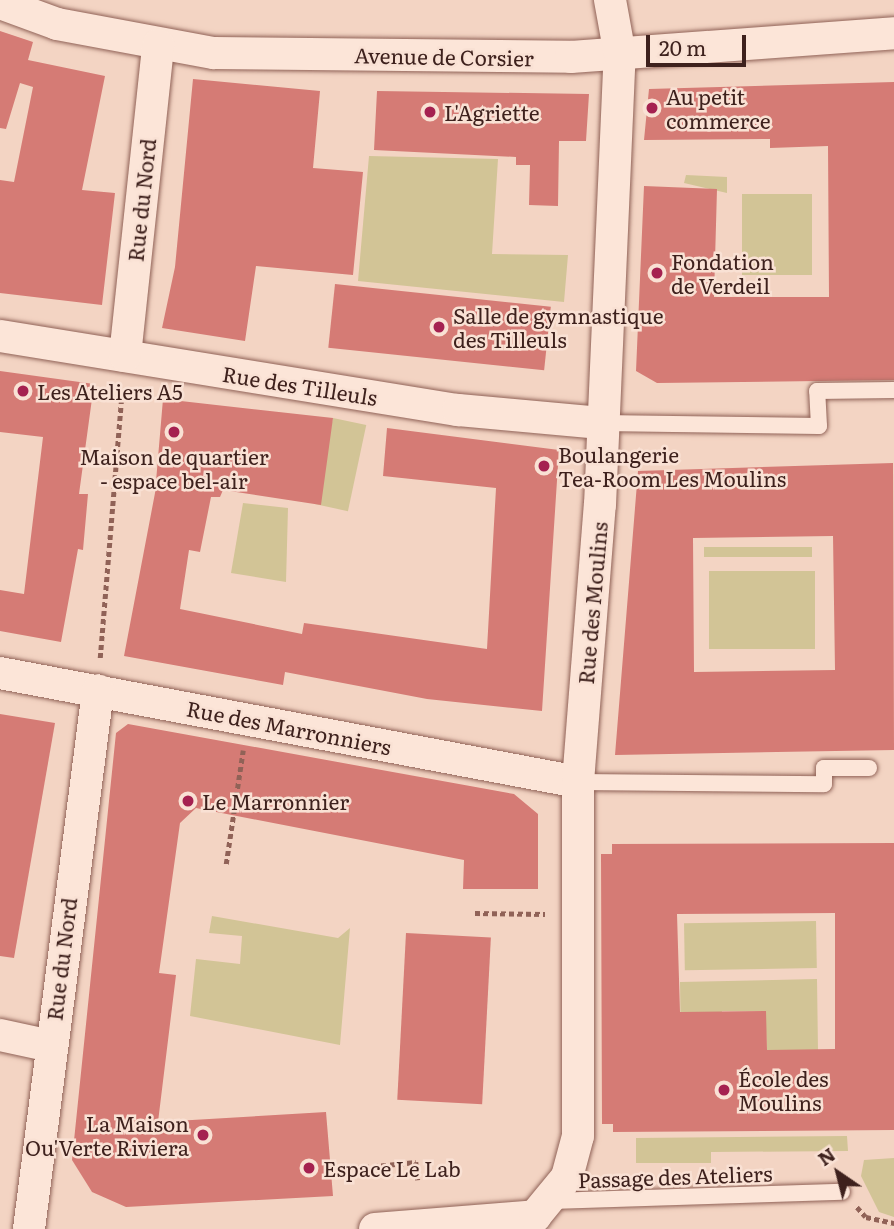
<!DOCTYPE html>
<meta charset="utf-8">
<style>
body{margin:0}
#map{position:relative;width:894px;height:1229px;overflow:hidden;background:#f3d4c3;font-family:Literata,serif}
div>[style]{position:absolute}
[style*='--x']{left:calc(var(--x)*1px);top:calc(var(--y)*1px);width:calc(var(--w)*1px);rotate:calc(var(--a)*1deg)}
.green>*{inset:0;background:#d2c496;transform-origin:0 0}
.building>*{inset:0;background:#d57b75;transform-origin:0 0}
.path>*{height:4.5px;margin-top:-2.25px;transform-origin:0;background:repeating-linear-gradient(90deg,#906257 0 5px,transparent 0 8.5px)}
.roads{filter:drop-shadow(0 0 2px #906257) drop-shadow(0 0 2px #906257)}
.service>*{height:16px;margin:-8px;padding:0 8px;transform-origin:8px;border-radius:8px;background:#fce5d8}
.minor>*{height:32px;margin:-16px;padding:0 16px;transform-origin:16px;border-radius:16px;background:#fce5d8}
.dots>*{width:19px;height:19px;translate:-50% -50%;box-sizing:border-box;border:4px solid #f9e1d4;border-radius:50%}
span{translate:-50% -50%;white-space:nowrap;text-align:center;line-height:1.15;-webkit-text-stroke:5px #f9e1d4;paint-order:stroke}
.street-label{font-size:21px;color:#3e211d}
.poi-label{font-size:21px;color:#3e211d}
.left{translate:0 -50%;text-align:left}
.right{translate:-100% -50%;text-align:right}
.north{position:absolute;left:803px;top:1138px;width:70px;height:70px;-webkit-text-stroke:5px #f9e1d4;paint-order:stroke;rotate:325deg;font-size:19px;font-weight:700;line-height:28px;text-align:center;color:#3e211d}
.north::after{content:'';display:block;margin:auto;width:24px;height:32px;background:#3e211d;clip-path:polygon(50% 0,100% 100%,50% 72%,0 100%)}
.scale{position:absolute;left:646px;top:35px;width:100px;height:32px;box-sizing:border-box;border:4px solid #3e211d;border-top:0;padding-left:9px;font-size:21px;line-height:24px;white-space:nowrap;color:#3e211d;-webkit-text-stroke:5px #f9e1d4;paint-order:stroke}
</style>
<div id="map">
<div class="green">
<div style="clip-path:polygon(369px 156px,498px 159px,492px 254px,568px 255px,564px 302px,358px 281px)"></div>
<div style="clip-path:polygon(686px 175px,727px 177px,727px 193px,684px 183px)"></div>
<div style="left:812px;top:194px;width:81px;height:70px;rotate:90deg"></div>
<div style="left:333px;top:418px;width:34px;height:88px;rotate:12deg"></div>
<div style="clip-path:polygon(243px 503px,288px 508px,286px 582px,231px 573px)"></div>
<div style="left:704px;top:547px;width:108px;height:10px"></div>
<div style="left:709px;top:571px;width:106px;height:78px"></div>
<div style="clip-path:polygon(212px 916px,338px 938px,350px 928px,340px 1045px,190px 1016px,196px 959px,240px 964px,242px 936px,209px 933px)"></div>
<div style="left:816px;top:921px;width:47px;height:132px;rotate:89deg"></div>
<div style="clip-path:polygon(817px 979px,818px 1050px,767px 1050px,765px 1011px,722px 1011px,722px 1051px,681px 1051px,680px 982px)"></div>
<div style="clip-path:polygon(847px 1136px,848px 1151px,711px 1152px,711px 1163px,636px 1163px,636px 1138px)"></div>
<div style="clip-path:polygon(894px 1158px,894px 1217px,879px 1212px,861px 1176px,864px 1160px)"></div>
</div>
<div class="building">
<div style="clip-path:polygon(0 31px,33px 42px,28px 60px,105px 76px,82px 190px,115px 193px,102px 305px,0 293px,0 180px,14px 182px,33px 87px,20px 83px,6px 129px,0 128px)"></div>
<div style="clip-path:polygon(193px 79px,320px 91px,313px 168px,363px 172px,353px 275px,256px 266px,245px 341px,162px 328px,175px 267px)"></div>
<div style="clip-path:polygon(894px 82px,894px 380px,657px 383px,636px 371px,644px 186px,717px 189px,714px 297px,829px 297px,828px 146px,770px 148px,770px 139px,644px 140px,649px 89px)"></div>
<div style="clip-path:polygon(377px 91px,589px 94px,586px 141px,559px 141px,558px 206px,529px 205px,530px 165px,516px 165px,516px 157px,374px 150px)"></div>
<div style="left:335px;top:284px;width:217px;height:64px;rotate:6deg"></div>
<div style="clip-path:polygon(0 371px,94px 384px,79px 494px,88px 494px,83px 550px,78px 549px,61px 642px,0 631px,0 590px,24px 594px,43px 437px,0 432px)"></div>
<div style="clip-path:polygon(163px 399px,333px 418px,321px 505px,223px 490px,220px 497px,211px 497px,200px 552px,189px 550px,180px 609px,302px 634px,304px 623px,487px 649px,496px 488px,383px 476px,387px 428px,559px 450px,542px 711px,427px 699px,285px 672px,283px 685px,124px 656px,155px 493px)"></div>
<div style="clip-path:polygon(evenodd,893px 463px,894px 750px,615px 755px,638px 471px,893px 463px,833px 536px,835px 670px,694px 672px,693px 538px,833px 536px)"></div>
<div style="clip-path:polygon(0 714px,55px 723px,14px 958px,0 956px)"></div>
<div style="clip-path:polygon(128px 724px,514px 794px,538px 814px,538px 889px,463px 889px,464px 860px,196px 808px,180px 823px,159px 973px,176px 975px,158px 1122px,326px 1112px,333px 1196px,126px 1207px,92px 1192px,72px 1160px,116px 733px)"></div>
<div style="clip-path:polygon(evenodd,894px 843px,894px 1130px,613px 1132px,613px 1124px,602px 1124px,601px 854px,612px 854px,612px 844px,894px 843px,835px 913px,835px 1049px,767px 1050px,766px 1011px,680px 1012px,677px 914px,835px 913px)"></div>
<div style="left:406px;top:933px;width:85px;height:167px;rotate:3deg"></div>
</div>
<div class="path">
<div style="--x:100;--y:658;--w:271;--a:-85.3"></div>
<div style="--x:226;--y:864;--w:115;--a:-81.5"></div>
<div style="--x:475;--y:913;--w:70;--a:0.8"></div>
<div style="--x:356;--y:1168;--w:60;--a:-5.7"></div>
<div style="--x:416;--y:1162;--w:18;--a:84"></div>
<div style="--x:857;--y:1207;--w:13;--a:48"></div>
<div style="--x:866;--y:1217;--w:29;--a:12"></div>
</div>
<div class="roads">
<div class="service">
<div style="--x:601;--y:423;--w:218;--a:0.8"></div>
<div style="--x:819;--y:426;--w:35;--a:-93"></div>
<div style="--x:817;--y:391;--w:77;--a:-0.7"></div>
<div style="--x:578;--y:782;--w:246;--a:0.5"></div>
<div style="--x:824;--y:784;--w:16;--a:-90"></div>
<div style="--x:824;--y:768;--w:45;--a:0"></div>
<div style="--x:551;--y:1201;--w:291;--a:-1.8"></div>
</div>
<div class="minor">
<div style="--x:0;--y:3;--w:61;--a:20.2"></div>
<div style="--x:57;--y:24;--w:160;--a:10.5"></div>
<div style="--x:214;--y:53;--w:357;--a:0.6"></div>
<div style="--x:571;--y:57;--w:324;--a:-4.2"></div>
<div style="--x:0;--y:336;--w:464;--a:9.2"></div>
<div style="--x:458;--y:410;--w:144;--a:5.2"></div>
<div style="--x:125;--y:356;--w:313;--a:-83.9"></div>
<div style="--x:0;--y:673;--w:588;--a:10.68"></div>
<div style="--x:0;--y:1035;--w:52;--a:12.2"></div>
<div style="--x:29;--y:1229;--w:543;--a:-82.7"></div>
<div style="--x:375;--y:1229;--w:161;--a:-4.6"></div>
<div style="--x:535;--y:1216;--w:50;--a:-50.6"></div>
<div style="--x:567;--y:1177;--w:42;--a:-75"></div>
<div style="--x:578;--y:1136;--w:354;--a:-90"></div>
<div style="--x:578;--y:782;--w:278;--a:-85.5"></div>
<div style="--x:600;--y:505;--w:450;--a:-87.5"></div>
<div style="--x:620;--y:55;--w:56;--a:-100.3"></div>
</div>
</div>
<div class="dots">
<div style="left:652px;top:108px;background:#a52150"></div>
<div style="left:430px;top:112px;background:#a52150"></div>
<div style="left:657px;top:273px;background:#a52150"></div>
<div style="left:439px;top:327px;background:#a52150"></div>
<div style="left:23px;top:391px;background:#a52150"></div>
<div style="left:174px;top:432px;background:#a52150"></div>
<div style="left:544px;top:466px;background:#a52150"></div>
<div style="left:188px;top:801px;background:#a52150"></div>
<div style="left:724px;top:1090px;background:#a52150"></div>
<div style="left:203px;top:1135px;background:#a52150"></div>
<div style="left:309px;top:1168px;background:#a52150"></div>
</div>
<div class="street-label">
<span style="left:444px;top:56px;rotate:1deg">Avenue de Corsier</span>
<span style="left:141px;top:200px;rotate:-84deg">Rue du Nord</span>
<span style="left:300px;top:385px;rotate:9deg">Rue des Tilleuls</span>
<span style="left:592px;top:603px;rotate:-85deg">Rue des Moulins</span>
<span style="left:289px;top:727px;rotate:11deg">Rue des Marronniers</span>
<span style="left:61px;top:959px;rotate:-83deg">Rue du Nord</span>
<span style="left:675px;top:1176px;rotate:-2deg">Passage des Ateliers</span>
</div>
<div class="poi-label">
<span class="left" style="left:666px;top:108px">Au petit<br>commerce</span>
<span class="left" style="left:444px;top:112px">L'Agriette</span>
<span class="left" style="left:671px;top:273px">Fondation<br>de Verdeil</span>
<span class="left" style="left:453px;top:327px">Salle de gymnastique<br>des Tilleuls</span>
<span class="left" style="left:37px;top:391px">Les Ateliers A5</span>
<span class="left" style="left:558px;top:466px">Boulangerie<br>Tea-Room Les Moulins</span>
<span style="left:174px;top:468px">Maison de quartier<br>- espace bel-air</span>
<span class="left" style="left:202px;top:801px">Le Marronnier</span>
<span class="left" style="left:738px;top:1090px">École des<br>Moulins</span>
<span class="right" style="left:189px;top:1135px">La Maison<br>Ou'Verte Riviera</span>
<span class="left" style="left:323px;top:1168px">Espace Le Lab</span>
</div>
<div class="north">N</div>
<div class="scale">20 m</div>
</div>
